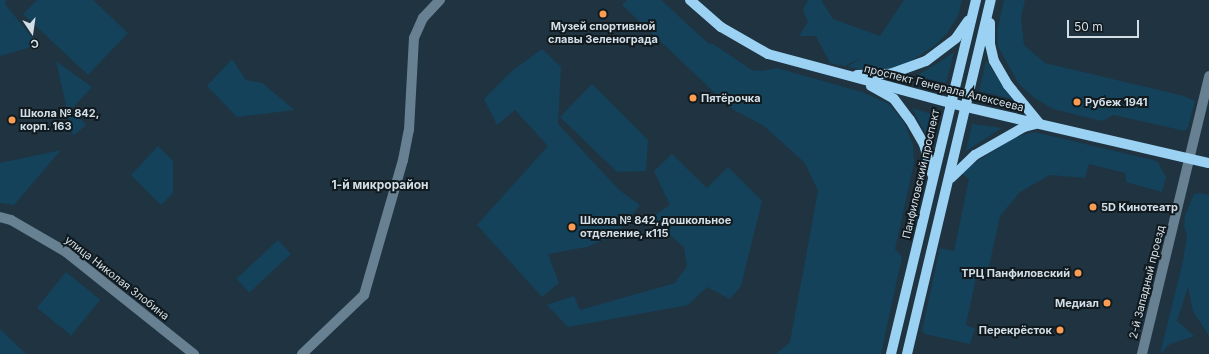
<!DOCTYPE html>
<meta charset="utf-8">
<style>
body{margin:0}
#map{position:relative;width:1209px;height:354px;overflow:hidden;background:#1f3340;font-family:Inter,sans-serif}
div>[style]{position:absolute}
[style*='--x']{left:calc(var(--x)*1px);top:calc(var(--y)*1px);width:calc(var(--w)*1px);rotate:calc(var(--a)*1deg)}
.green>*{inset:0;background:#14425b;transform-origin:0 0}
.minor>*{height:10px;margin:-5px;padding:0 5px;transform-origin:5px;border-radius:5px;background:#678192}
.major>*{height:10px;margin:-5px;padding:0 5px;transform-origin:5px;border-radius:5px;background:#9bd2f4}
.dots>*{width:11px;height:11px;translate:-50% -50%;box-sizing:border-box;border:2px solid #111a1f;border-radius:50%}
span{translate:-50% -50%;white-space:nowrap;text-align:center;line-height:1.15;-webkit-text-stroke:4px #111a1f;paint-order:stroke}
.poi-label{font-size:11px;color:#d2dee6;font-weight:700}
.left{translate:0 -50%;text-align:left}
.right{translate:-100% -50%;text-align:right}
.street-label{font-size:11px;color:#d2dee6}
.neighbourhood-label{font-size:12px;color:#d2dee6;font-weight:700}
.north{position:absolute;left:12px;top:12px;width:40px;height:40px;-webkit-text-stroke:3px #111a1f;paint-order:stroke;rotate:167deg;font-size:11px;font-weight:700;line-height:16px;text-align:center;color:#d2dee6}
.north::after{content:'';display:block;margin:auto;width:14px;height:18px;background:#d2dee6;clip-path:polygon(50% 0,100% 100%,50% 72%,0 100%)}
.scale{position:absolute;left:1067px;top:20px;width:72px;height:18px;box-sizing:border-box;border:2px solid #d2dee6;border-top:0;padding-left:5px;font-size:12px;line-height:14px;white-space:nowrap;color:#d2dee6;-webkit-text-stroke:3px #111a1f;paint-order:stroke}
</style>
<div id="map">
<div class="green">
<div style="clip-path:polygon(0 0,6px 0,5px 4px,38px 45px,0 56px)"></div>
<div style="clip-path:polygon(37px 0,93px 0,128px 33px,88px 75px,23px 14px)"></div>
<div style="clip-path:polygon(627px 0,661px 0,709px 44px,713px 44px,752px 70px,762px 71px,777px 68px,862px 92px,889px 104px,904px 122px,913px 145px,914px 163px,895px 249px,902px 257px,881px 354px,776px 354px,790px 342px,818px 191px,805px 163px,764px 126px,732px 109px,622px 5px)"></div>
<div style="clip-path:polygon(808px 0,821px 0,833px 19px,880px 36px,904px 0,962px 0,958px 16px,947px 33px,934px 46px,906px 64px,881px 72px,847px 67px,863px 57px,845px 66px,830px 63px,816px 36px,799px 36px,808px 22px,803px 10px)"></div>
<div style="clip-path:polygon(1004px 0,1025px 0,1021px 17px,1024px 45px,1045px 63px,1184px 96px,1195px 101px,1188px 127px,1185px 131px,1114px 115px,1102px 121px,1053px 109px,1033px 97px,1018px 83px,998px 46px,997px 32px)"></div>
<div style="clip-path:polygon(542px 49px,561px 67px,558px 124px,619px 190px,640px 205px,615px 235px,587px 247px,548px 254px,559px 283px,542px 297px,477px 225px,548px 146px,515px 110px,497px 125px,484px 99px,512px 71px)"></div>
<div style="clip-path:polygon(954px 52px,946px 83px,916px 76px,941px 61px)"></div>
<div style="clip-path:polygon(232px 59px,246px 80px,262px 83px,295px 110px,237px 117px,207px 86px)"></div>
<div style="clip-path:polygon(986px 60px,1012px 99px,979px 91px)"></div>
<div style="clip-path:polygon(56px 61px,92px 87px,71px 109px,86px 125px,73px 136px)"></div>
<div style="clip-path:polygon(592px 84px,648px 140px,646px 171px,617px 172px,560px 117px)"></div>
<div style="clip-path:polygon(912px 108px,938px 116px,933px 147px,930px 142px)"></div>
<div style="clip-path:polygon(972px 124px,1002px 128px,966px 151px)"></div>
<div style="clip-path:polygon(1034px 132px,1157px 161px,1166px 177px,1162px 192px,1126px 182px,1125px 173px,1089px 164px,1085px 178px,1050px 175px,1020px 192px,1000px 216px,986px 280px,976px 278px,966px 325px,975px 329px,970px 344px,925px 334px,922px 330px,940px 248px,954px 251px,969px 179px,960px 172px,1016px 137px)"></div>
<div style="clip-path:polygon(158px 146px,173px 161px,173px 193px,161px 205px,131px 175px)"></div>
<div style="clip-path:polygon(61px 150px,14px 205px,0 203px,0 163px)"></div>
<div style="clip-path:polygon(672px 154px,707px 188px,728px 167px,762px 201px,741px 286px,730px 299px,707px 287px,688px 305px,568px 327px,547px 305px,574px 296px,580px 310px,675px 283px,687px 266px,684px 247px,650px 218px,670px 205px,654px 171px)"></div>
<div style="clip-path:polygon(1200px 193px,1209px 195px,1209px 336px,1193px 311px,1188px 287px,1177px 321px,1194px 336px,1170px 344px,1160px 354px,1183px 261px,1187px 236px,1184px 226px,1185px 215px,1194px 194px)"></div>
<div style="left:278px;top:240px;width:19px;height:57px;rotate:47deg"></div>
<div style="left:66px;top:272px;width:44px;height:46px;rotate:39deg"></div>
<div style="clip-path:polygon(0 329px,26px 354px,0 354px)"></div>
</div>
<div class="minor">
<div style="--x:0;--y:217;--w:11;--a:15"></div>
<div style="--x:11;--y:220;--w:64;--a:30.2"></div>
<div style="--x:66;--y:252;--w:164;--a:38.6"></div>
<div style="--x:302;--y:354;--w:86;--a:-43.6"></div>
<div style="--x:364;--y:295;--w:141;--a:-73.9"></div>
<div style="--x:403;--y:160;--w:31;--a:-79"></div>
<div style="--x:409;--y:130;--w:92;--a:-86.9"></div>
<div style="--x:414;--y:38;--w:22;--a:-66"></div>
<div style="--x:423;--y:18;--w:25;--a:-47"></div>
<div style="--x:1142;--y:354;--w:286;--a:-76.4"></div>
</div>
<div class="major">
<div style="--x:690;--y:0;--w:41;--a:41.1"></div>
<div style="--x:721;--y:27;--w:54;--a:29.9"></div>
<div style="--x:768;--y:54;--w:205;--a:15"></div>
<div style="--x:966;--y:107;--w:249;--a:13"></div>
<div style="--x:990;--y:23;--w:21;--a:90"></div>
<div style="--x:990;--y:44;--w:17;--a:77"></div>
<div style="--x:994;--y:61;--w:28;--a:60"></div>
<div style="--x:1008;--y:85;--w:49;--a:50.8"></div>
<div style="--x:857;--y:75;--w:33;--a:-2"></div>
<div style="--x:890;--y:74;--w:38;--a:-20"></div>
<div style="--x:926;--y:61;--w:38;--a:-37"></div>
<div style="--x:956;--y:38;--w:21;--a:-55"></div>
<div style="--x:871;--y:86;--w:26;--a:29"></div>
<div style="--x:894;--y:99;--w:26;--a:53"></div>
<div style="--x:910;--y:120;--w:28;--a:60"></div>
<div style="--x:924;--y:144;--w:31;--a:75"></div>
<div style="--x:951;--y:178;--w:33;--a:-44"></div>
<div style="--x:975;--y:155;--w:56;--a:-29.7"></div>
<div style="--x:1024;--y:127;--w:11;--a:-15"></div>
<div style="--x:891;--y:354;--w:364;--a:-76.5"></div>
<div style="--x:907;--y:354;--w:364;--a:-76.7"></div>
</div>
<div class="dots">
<div style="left:603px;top:14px;background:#fc9d53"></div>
<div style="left:693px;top:98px;background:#fc9d53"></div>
<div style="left:1077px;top:102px;background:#fc9d53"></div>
<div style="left:12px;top:120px;background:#fc9d53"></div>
<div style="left:1093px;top:207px;background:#fc9d53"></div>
<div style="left:572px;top:227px;background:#fc9d53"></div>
<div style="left:1078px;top:273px;background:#fc9d53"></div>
<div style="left:1107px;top:303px;background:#fc9d53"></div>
<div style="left:1060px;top:330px;background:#fc9d53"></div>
</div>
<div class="poi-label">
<span style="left:603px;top:33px">Музей спортивной<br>славы Зеленограда</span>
<span class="left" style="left:701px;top:98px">Пятёрочка</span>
<span class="left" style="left:1085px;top:102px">Рубеж 1941</span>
<span class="left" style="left:20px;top:120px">Школа № 842,<br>корп. 163</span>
<span class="left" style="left:1101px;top:207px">5D Кинотеатр</span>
<span class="left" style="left:580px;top:227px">Школа № 842, дошкольное<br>отделение, к115</span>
<span class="right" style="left:1070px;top:273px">ТРЦ Панфиловский</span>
<span class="right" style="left:1099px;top:303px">Медиал</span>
<span class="right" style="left:1052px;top:330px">Перекрёсток</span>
</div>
<div class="street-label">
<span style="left:944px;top:88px;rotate:14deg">проспект Генерала Алексеева</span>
<span style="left:921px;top:174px;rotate:-77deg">Панфиловский проспект</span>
<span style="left:117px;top:278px;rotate:38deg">улица Николая Злобина</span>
<span style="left:1147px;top:282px;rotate:-76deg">2-й Западный проезд</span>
</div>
<div class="neighbourhood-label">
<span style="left:380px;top:185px">1-й микрорайон</span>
</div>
<div class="north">С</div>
<div class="scale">50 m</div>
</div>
